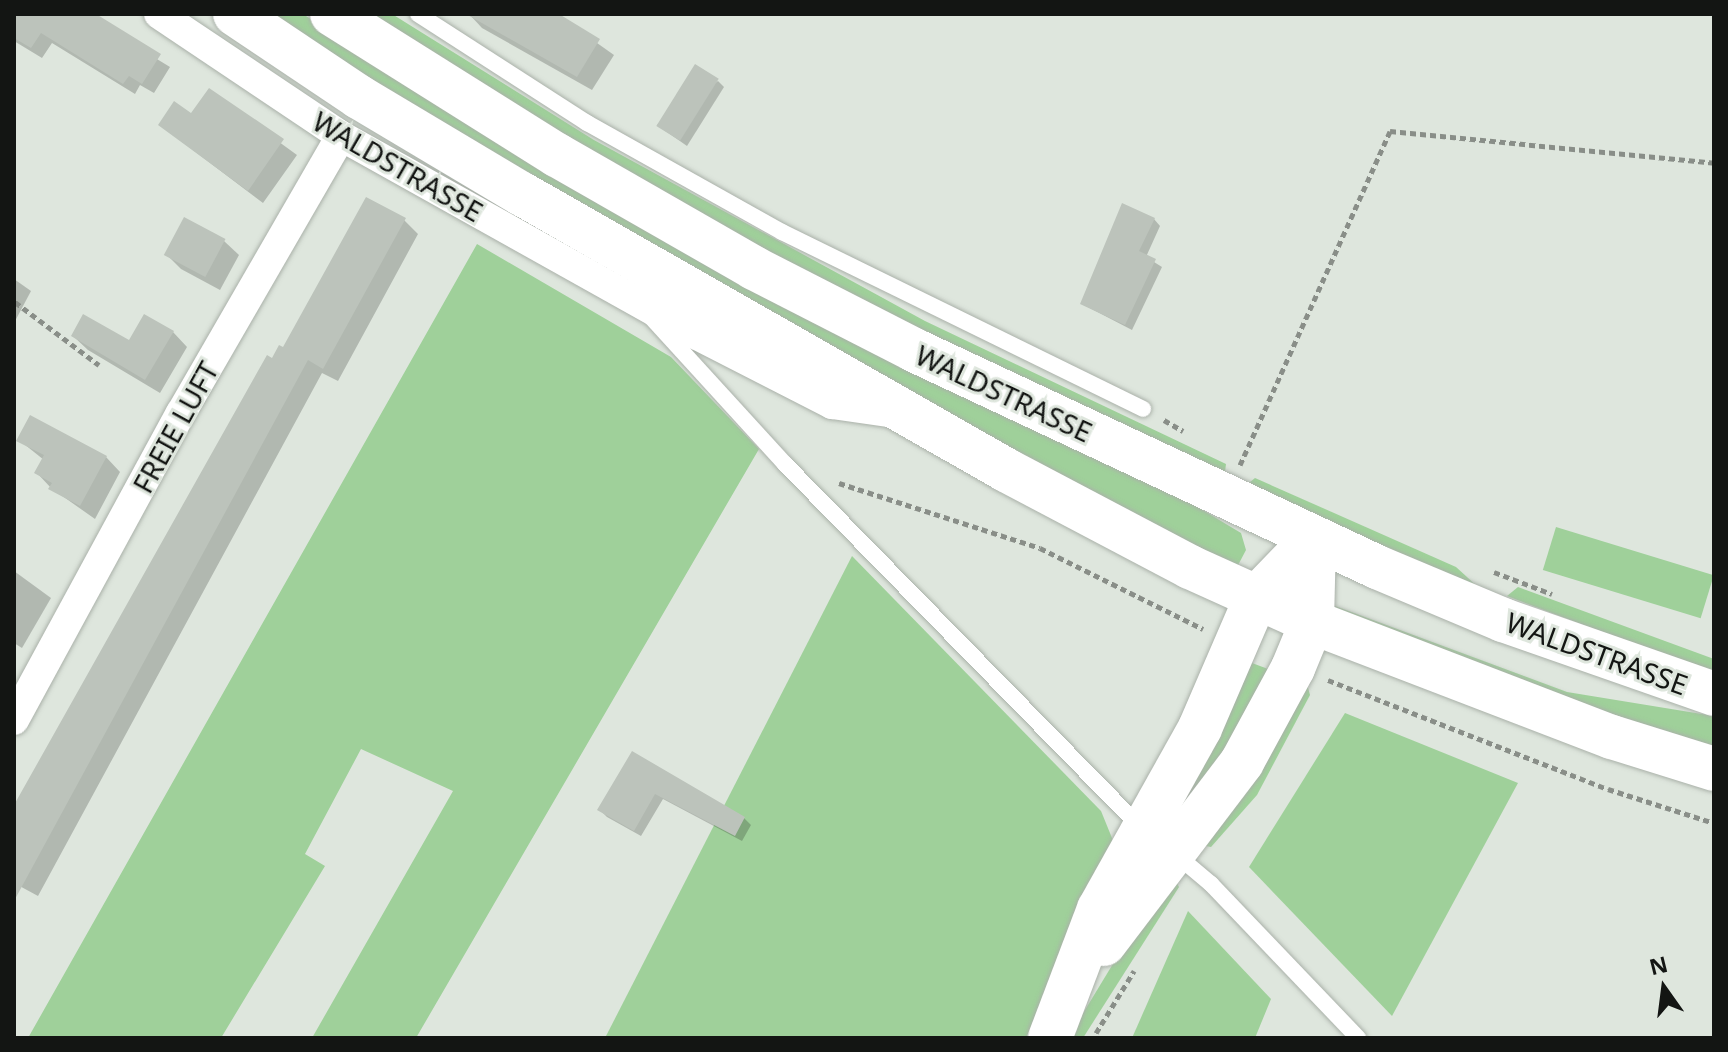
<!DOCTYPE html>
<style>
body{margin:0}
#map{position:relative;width:1728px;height:1052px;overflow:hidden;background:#dee6dd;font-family:"Noto Sans",sans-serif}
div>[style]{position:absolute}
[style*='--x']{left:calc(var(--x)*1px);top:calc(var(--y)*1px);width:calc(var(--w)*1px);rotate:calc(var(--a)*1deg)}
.green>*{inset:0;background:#9fd09a;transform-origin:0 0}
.shadow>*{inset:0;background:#0003}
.building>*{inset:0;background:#bcc3bb;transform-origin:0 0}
.path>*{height:5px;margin-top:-2.5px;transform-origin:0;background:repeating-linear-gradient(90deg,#898e88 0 6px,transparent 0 10px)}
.roads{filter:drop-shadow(0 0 2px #aab1a9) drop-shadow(0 0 2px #aab1a9)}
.lane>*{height:16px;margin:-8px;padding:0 8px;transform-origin:8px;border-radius:8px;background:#fff}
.street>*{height:30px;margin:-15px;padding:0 15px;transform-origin:15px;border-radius:15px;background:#fff}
.secondary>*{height:44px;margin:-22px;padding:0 22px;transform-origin:22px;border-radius:22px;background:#fff}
span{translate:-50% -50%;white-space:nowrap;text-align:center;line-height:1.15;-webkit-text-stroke:6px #dee6dd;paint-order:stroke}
.street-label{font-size:28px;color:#131513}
.frame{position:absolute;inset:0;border:16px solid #131513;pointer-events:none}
.north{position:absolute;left:1624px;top:948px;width:80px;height:80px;-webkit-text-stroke:6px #dee6dd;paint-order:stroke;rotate:346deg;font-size:22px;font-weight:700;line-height:32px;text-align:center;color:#131513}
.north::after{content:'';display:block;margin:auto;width:28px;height:36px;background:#131513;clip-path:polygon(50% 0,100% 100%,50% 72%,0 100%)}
</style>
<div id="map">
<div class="green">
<div style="clip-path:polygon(267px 14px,303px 14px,382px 66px,1186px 500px,1241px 533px,1246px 550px,1236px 569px,1116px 512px,532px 185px)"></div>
<div style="clip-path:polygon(364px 14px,392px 14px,594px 140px,925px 321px,1226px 464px,1224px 479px,918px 336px,583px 150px)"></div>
<div style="clip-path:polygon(477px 244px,671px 357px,759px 449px,416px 1038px,312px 1038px,453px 791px,361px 749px,305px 854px,325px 866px,221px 1038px,28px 1038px)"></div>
<div style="clip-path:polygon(1255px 478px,1456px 567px,1479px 588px,1244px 487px)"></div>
<div style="left:1556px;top:527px;width:165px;height:45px;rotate:17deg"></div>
<div style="clip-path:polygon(852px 556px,1101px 811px,1114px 843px,1026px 1038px,605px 1038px)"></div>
<div style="clip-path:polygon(1518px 587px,1714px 659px,1714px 674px,1507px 596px)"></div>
<div style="clip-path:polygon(1327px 603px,1567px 692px,1714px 716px,1714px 751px,1326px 610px)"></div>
<div style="clip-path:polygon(1244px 660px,1273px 671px,1177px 826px,1170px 810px)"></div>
<div style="clip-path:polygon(1307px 684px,1310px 695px,1257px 795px,1211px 847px,1201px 845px)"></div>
<div style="clip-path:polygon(1345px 713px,1518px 783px,1392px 1016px,1249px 867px)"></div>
<div style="clip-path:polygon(1175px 880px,1179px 887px,1083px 1038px,1068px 1038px,1122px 949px)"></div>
<div style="clip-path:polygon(1188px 911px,1271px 999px,1255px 1038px,1132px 1038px)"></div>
</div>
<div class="shadow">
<div style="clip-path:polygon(14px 14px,83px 14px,170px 67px,154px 93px,140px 85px,135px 94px,52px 43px,42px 58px,14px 41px)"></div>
<div style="clip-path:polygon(469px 14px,556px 14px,614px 55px,592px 90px,482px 28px)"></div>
<div style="clip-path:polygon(718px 81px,724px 87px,687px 146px,657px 125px)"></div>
<div style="clip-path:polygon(209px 91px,297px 155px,263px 203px,160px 125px,192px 115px)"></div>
<div style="clip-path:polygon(1154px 219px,1160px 226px,1146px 257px,1162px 267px,1132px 330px,1082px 304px)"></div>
<div style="clip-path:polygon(185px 220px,224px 241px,239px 255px,220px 290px,181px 269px,166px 254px)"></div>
<div style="clip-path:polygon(404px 220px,418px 234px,338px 381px,322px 373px,38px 896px,14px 883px,14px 809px,284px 350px)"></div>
<div style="clip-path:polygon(14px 279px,31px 291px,14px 323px)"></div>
<div style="clip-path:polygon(173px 332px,187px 347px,160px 393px,88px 350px,73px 336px,130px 343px)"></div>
<div style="clip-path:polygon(19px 440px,106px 457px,120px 472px,95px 519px,51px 488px,37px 473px,44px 460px)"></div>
<div style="clip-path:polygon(14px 571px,51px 598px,22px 648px,14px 643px)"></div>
<div style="clip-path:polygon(633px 754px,744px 818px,751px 825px,742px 841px,663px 799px,641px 836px,607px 817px,600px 810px)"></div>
</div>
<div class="building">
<div style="clip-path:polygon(14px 14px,96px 14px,161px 54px,142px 84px,129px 76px,123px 84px,41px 33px,31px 48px,14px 38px)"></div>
<div style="clip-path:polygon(466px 14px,559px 14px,600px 39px,577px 77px)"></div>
<div style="left:695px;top:64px;width:28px;height:73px;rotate:32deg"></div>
<div style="clip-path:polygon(209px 88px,284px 139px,248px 191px,158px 125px,174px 101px,191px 113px)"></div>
<div style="clip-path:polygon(366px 197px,406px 218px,323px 369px,308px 360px,14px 901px,14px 805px,267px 355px,272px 358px,279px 345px,283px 347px)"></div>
<div style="clip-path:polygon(1122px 203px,1155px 218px,1139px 251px,1156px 259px,1125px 325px,1080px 304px)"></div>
<div style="left:184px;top:217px;width:47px;height:43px;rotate:28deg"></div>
<div style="clip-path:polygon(83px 314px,129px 340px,144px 314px,174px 331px,145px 380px,71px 336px)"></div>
<div style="clip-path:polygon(30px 415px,107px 456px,80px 506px,48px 489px,52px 483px,34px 473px,44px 455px,16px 441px)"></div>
<div style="clip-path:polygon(632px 751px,745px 817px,735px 836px,655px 794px,634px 831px,597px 810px)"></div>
</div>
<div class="path">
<div style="--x:15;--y:302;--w:105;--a:36.9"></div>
<div style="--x:1164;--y:420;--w:22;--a:30"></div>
<div style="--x:1240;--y:465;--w:366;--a:-65.8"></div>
<div style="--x:1390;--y:131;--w:326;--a:5.6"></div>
<div style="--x:839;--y:483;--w:211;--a:17.9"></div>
<div style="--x:1040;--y:548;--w:182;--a:26.4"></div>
<div style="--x:1494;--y:572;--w:62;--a:20.8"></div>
<div style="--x:1328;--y:680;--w:300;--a:21.3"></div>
<div style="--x:1608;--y:789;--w:111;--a:17.8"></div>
<div style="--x:1096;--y:1033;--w:73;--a:-58.5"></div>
</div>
<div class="roads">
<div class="lane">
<div style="--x:418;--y:14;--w:201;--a:32.8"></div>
<div style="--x:587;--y:123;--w:223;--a:29.2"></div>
<div style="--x:782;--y:232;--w:402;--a:26.1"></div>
<div style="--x:649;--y:315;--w:202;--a:47.6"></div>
<div style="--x:785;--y:464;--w:511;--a:45.63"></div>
<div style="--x:1173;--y:852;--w:50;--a:40.1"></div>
<div style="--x:1211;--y:884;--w:213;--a:46.3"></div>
</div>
<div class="street">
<div style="--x:159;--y:14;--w:219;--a:33.8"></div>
<div style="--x:341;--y:136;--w:408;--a:29.2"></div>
<div style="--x:697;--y:335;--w:152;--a:27.1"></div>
<div style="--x:832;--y:404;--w:58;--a:8"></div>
<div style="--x:14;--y:720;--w:349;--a:-61.5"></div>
<div style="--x:181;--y:413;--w:320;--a:-60"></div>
</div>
<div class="secondary">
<div style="--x:235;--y:14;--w:149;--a:33.8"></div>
<div style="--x:359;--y:97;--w:190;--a:30.8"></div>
<div style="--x:522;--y:194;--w:557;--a:29.69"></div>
<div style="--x:1006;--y:470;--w:208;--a:27.8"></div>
<div style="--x:1190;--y:567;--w:134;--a:24.3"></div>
<div style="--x:1312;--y:622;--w:321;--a:21"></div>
<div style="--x:1612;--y:737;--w:107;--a:17.4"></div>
<div style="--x:332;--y:14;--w:266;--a:32.1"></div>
<div style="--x:557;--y:155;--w:227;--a:29.8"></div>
<div style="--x:754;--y:268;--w:180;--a:27.1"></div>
<div style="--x:914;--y:350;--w:511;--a:25.11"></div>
<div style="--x:1377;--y:567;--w:137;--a:22.8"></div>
<div style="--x:1503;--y:620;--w:224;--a:19.3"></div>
<div style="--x:1104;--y:944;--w:228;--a:-52.8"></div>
<div style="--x:1242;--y:762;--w:107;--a:-61.5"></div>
<div style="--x:1293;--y:668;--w:50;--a:-67.6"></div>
<div style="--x:1312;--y:622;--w:84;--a:-88.6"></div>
<div style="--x:1050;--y:1038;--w:138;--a:-69.2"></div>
<div style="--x:1099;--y:909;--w:207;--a:-60.8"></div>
<div style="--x:1200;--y:728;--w:142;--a:-66.7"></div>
<div style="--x:1256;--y:598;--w:83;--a:-46"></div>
</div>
</div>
<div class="street-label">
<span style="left:398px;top:166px;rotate:30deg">WALDSTRASSE</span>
<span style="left:1004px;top:393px;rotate:25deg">WALDSTRASSE</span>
<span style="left:175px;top:427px;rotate:-61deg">FREIE LUFT</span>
<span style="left:1597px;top:653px;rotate:20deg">WALDSTRASSE</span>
</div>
<div class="frame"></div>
<div class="north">N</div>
</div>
